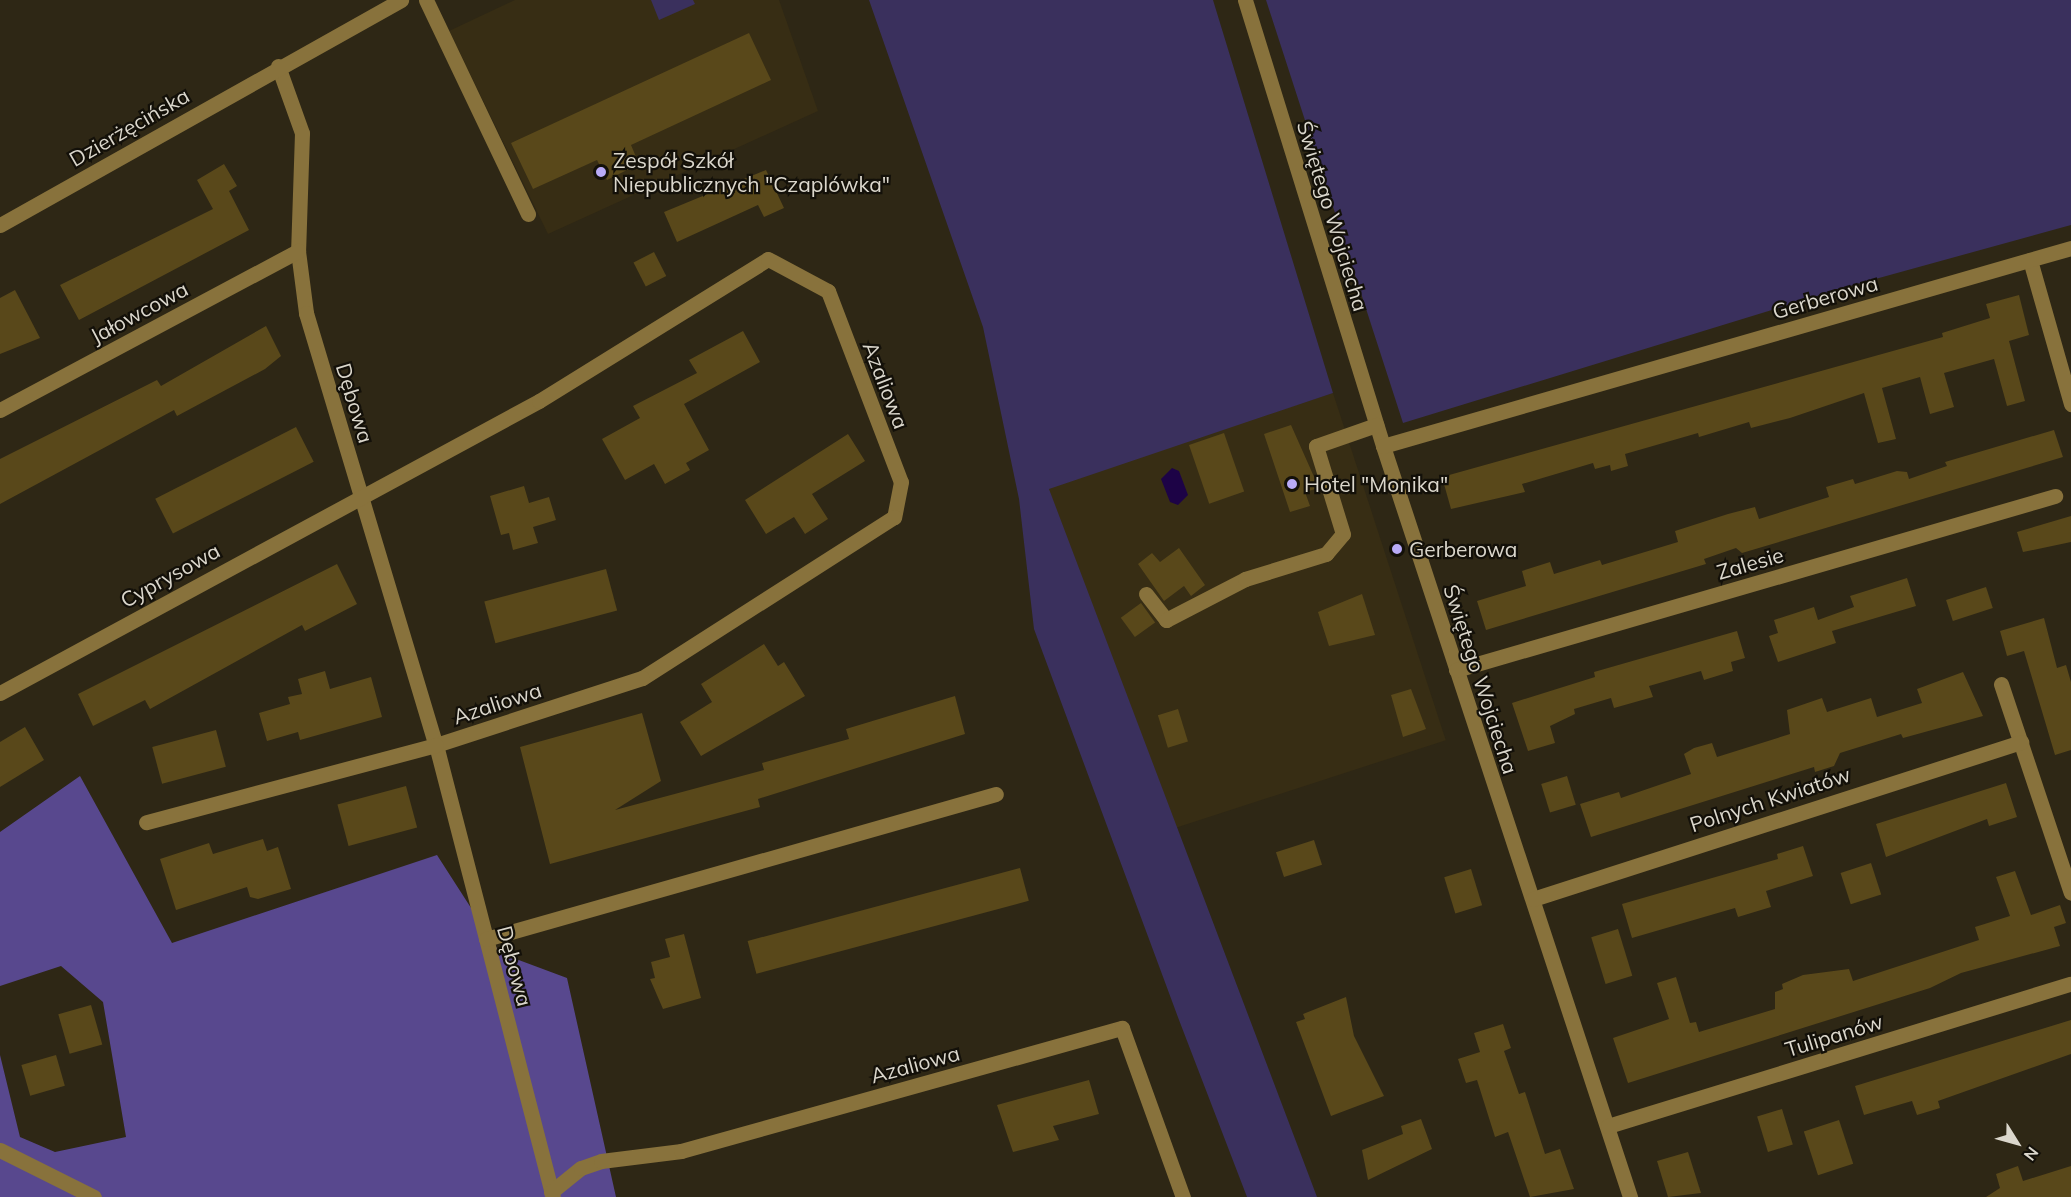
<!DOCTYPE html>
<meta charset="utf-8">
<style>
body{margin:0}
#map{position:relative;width:2071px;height:1197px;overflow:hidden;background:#2e2715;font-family:Mulish,sans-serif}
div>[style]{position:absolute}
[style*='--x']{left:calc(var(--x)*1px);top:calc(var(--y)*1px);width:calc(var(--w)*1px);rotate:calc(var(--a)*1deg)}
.built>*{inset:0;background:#372d14;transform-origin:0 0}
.green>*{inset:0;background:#3a305d}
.forest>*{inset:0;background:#58488e}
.water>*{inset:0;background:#1d0346}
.building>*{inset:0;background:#59481a;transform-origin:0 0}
.minor>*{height:15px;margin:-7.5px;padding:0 7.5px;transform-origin:7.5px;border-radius:7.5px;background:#88723c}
.dots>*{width:16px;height:16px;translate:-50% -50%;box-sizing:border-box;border:3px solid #131009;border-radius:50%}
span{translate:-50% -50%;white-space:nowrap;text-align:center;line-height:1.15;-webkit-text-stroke:4.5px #131009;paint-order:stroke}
.street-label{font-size:21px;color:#dbd7cc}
.poi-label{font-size:21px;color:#dbd7cc}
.left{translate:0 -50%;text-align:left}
.north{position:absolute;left:1987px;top:1113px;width:60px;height:60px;-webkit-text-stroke:4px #131009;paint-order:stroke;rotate:127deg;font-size:16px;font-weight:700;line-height:24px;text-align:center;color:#dbd7cc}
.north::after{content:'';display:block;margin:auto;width:21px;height:27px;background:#dbd7cc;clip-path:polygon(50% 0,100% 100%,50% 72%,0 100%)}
</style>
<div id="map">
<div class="built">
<div style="clip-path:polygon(515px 0,779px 0,818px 111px,548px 234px,449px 31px)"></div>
<div style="left:1333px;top:393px;width:365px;height:300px;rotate:72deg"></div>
</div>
<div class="green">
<div style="clip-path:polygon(651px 0,693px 0,695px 4px,659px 20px)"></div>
<div style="clip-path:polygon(869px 0,1213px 0,1333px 393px,1049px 489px,1317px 1197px,1247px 1197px,1179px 1020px,1034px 629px,1019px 499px,983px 327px)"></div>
<div style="clip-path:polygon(1266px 0,2071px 0,2071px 225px,1850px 286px,1403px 423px)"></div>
</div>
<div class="forest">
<div style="clip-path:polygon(80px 776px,172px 943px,437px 855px,500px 953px,567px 978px,616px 1197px,0 1197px,0 1055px,20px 1137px,55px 1152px,126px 1137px,103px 1002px,61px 966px,0 986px,0 832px)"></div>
</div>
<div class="water">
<div style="clip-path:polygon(1172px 468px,1179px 471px,1188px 495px,1178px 505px,1170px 502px,1161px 479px)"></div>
</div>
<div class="building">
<div style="clip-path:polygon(749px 33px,771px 80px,631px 145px,639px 164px,607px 180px,597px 160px,533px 189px,511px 143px)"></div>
<div style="clip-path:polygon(224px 164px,237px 186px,229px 191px,249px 230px,79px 320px,60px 285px,213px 209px,197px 180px)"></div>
<div style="clip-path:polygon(766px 170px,784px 208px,764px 217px,758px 205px,677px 242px,664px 212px)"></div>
<div style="left:654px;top:252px;width:27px;height:23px;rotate:63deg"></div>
<div style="clip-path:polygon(15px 290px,40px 338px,0 354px,0 298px)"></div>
<div style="clip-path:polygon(2019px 295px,2029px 335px,2009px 341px,2025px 401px,2007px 406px,1994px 359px,1944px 373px,1954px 407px,1930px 414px,1920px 377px,1882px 388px,1896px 439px,1878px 443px,1864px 393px,1790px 418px,1751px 428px,1749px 422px,1699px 437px,1698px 433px,1625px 454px,1628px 466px,1611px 471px,1610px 465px,1595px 469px,1593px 463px,1522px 484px,1525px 492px,1451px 509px,1442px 477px,1943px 337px,1942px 333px,1990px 318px,1986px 304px)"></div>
<div style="clip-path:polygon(266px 326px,281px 356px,265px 369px,177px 416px,174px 410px,0 504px,0 459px,157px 380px,161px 386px)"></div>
<div style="clip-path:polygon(743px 331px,760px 362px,684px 404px,709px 450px,686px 463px,690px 470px,665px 484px,654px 464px,625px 480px,602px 439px,640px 418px,633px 406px,697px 373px,689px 360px)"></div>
<div style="clip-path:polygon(1291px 425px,1319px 488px,1305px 492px,1310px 506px,1290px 512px,1264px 434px)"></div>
<div style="left:296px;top:427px;width:39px;height:158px;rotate:63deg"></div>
<div style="clip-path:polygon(2054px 430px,2063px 457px,1742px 553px,1736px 548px,1704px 559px,1706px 564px,1486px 630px,1477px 601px,1526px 586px,1522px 571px,1550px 562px,1554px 574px,1600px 560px,1602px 565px,1678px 542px,1675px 531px,1728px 514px,1755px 507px,1759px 519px,1829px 497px,1826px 487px,1853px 479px,1855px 484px,1897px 471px,1907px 472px,1909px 479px,1947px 466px,1945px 462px)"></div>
<div style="left:1224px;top:433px;width:62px;height:37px;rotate:71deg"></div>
<div style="clip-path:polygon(848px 434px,865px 461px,812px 494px,828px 519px,805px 534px,794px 517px,766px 534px,745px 500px)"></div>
<div style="clip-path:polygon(524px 486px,529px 503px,549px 497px,556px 520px,533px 527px,538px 543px,513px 550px,509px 533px,501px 535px,490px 496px)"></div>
<div style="clip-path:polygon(2071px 516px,2071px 542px,2023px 552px,2017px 532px)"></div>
<div style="clip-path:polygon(1179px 548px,1205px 585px,1191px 596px,1184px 586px,1164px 601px,1138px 564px,1152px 553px,1160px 562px)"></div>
<div style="clip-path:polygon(337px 564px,357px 604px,305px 631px,302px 625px,150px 709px,145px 700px,93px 726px,78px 694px)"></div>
<div style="left:606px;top:569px;width:43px;height:126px;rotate:75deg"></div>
<div style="clip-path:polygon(1907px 578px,1916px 606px,1832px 631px,1836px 643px,1778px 662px,1769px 636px,1778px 633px,1774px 620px,1814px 607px,1818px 620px,1854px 607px,1850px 596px)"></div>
<div style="left:1986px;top:587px;width:22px;height:42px;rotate:72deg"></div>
<div style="clip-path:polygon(1362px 594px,1375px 635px,1329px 646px,1318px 612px)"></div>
<div style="left:1141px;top:603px;width:24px;height:25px;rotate:54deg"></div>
<div style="clip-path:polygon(2044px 618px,2057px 668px,2066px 665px,2071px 682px,2071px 750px,2055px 755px,2024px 651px,2007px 656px,2000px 631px)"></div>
<div style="clip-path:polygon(1737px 631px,1745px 658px,1731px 662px,1733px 671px,1704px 680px,1701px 671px,1649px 686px,1653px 697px,1614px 708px,1611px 698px,1574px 709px,1575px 714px,1550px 726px,1555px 743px,1528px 751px,1512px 703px,1595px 677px,1594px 672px)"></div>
<div style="clip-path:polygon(764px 644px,778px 666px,784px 662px,805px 696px,701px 756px,680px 722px,712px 702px,701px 684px)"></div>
<div style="clip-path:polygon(325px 671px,330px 689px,371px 677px,382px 717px,300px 740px,298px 732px,267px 741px,259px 713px,290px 704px,288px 697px,302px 694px,298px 679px)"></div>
<div style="clip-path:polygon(1963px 672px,1983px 716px,1903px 738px,1901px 734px,1840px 753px,1834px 766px,1815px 772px,1814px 767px,1591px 837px,1580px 804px,1619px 792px,1621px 798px,1691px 774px,1684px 754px,1694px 748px,1712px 743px,1717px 757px,1790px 734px,1787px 710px,1822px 698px,1827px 712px,1871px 698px,1877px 717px,1922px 703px,1917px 689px)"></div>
<div style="clip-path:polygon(1411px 689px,1426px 729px,1403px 737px,1391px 695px)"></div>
<div style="clip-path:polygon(955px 696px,965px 734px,758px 799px,760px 807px,550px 864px,520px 747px,642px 713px,661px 781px,615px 810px,764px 770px,762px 763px,849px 739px,846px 729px)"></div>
<div style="left:1178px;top:709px;width:34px;height:21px;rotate:73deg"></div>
<div style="clip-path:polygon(25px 727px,44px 760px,0 787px,0 742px)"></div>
<div style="left:216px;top:730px;width:38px;height:66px;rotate:75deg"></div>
<div style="left:1567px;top:776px;width:30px;height:27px;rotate:73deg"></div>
<div style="clip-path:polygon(2006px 783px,2017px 817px,1989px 826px,1987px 819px,1886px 857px,1876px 824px)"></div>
<div style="left:406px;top:786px;width:43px;height:71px;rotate:75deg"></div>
<div style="clip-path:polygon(263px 839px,267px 851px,278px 847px,291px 889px,258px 899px,250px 897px,247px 887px,176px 910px,160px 859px,209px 843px,213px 854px)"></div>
<div style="left:1314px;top:840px;width:26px;height:40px;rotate:72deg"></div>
<div style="clip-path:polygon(1803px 846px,1813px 876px,1766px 891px,1771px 907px,1738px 917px,1735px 908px,1632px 938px,1622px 904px,1778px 859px,1777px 854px)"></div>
<div style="left:1871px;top:863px;width:33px;height:32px;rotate:72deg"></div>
<div style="left:1020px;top:868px;width:34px;height:282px;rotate:75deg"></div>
<div style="left:1471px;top:869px;width:38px;height:28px;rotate:73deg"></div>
<div style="clip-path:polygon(2015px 871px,2031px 915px,2060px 905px,2066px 923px,2054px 927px,2060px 946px,1961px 973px,1930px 988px,1628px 1083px,1613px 1038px,1669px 1019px,1657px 983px,1676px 977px,1690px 1023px,1696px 1022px,1699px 1032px,1775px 1009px,1775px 992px,1783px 989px,1782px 984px,1803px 975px,1849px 969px,1853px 981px,1979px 940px,1975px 927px,2010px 916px,1996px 877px)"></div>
<div style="left:1618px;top:929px;width:49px;height:28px;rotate:73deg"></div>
<div style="clip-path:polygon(684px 934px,701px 998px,663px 1009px,650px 979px,655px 978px,651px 962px,670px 957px,665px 939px)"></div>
<div style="clip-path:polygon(1346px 997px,1354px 1036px,1384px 1096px,1331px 1116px,1296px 1022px,1305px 1019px,1303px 1014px)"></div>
<div style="left:91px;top:1005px;width:41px;height:34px;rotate:74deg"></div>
<div style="clip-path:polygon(2071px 1020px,2071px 1054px,1938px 1101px,1940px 1108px,1917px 1115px,1912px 1101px,1864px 1115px,1855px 1086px)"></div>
<div style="clip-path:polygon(1503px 1024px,1511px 1048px,1504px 1051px,1519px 1094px,1525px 1092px,1545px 1154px,1560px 1149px,1574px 1189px,1530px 1197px,1508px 1132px,1495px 1137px,1477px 1080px,1466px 1083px,1458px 1059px,1480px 1052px,1474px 1033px)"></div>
<div style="left:56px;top:1055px;width:32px;height:36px;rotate:74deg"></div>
<div style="clip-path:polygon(1089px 1080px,1099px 1114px,1053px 1126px,1059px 1140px,1013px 1152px,997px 1105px)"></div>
<div style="left:1782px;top:1109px;width:37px;height:26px;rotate:73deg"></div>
<div style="clip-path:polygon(1421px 1119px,1432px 1149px,1368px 1180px,1362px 1150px,1403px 1134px,1401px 1126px)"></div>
<div style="left:1839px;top:1120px;width:46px;height:37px;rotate:72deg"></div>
<div style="clip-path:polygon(1688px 1152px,1701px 1193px,1668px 1197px,1657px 1161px)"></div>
<div style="clip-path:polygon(2018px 1166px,2023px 1181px,2071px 1166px,2071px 1197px,1986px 1197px,2000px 1188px,1996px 1174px)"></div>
</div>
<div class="minor">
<div style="--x:426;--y:0;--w:237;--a:64.5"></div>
<div style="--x:1245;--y:0;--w:467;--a:72.8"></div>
<div style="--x:1383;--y:446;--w:791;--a:71.79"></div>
<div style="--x:278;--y:66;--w:71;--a:70.3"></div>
<div style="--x:302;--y:133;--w:118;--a:91.9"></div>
<div style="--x:298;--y:251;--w:63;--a:82.6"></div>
<div style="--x:306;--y:313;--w:451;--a:73.3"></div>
<div style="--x:436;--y:745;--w:467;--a:75.5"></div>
<div style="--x:0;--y:225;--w:460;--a:-29.3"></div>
<div style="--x:2030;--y:260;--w:150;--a:74.1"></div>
<div style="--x:0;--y:410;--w:338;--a:-28.1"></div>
<div style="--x:1383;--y:446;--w:716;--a:-16.06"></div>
<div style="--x:1146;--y:594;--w:33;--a:52"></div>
<div style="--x:1166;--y:620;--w:89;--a:-27.4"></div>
<div style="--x:1245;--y:579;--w:85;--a:-17.2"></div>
<div style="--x:1326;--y:554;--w:26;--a:-50"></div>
<div style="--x:1343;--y:534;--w:92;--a:-107.1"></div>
<div style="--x:1316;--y:446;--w:64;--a:-19.3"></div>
<div style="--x:1456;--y:670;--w:624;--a:-16.2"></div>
<div style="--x:2001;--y:684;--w:220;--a:71.5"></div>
<div style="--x:0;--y:693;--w:613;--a:-28.45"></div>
<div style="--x:539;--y:401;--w:269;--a:-31.8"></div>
<div style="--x:768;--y:259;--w:68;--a:28.1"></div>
<div style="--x:828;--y:291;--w:204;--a:69.1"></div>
<div style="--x:901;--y:482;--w:36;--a:101"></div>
<div style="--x:894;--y:517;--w:299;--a:147.4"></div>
<div style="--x:642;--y:678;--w:217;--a:162"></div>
<div style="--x:436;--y:745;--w:300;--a:165.1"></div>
<div style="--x:1533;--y:899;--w:513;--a:-17.83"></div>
<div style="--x:486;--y:939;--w:530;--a:-15.87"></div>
<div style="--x:1608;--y:1126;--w:484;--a:-17.1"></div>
<div style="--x:0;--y:1150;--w:105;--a:26.6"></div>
<div style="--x:551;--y:1192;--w:38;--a:-39"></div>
<div style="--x:581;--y:1168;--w:21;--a:-19"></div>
<div style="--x:601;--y:1161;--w:81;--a:-7.1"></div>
<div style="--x:681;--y:1151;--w:458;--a:-15.6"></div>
<div style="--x:1122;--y:1028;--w:180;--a:70.2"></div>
</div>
<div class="dots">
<div style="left:601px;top:172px;background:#b9abf7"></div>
<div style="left:1292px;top:484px;background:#b9abf7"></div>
<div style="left:1397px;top:549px;background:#b9abf7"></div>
</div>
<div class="street-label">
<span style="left:129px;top:127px;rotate:-30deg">Dzierżęcińska</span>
<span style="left:1333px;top:216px;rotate:73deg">Świętego Wojciecha</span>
<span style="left:1825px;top:297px;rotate:-16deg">Gerberowa</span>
<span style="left:139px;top:312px;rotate:-28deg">Jałowcowa</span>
<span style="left:886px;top:385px;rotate:69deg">Azaliowa</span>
<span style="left:355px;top:403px;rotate:73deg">Dębowa</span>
<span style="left:1750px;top:563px;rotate:-16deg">Zalesie</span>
<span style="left:170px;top:575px;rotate:-29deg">Cyprysowa</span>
<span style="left:1481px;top:679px;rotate:72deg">Świętego Wojciecha</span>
<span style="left:497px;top:703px;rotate:-18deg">Azaliowa</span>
<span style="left:1770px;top:799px;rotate:-18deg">Polnych Kwiatów</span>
<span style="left:515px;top:966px;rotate:75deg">Dębowa</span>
<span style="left:1834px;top:1035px;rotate:-17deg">Tulipanów</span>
<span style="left:915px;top:1064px;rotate:-15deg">Azaliowa</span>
</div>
<div class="poi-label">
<span class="left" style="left:613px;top:172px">Zespół Szkół<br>Niepublicznych "Czaplówka"</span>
<span class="left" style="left:1304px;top:484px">Hotel "Monika"</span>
<span class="left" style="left:1409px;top:549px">Gerberowa</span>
</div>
<div class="north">N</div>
</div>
